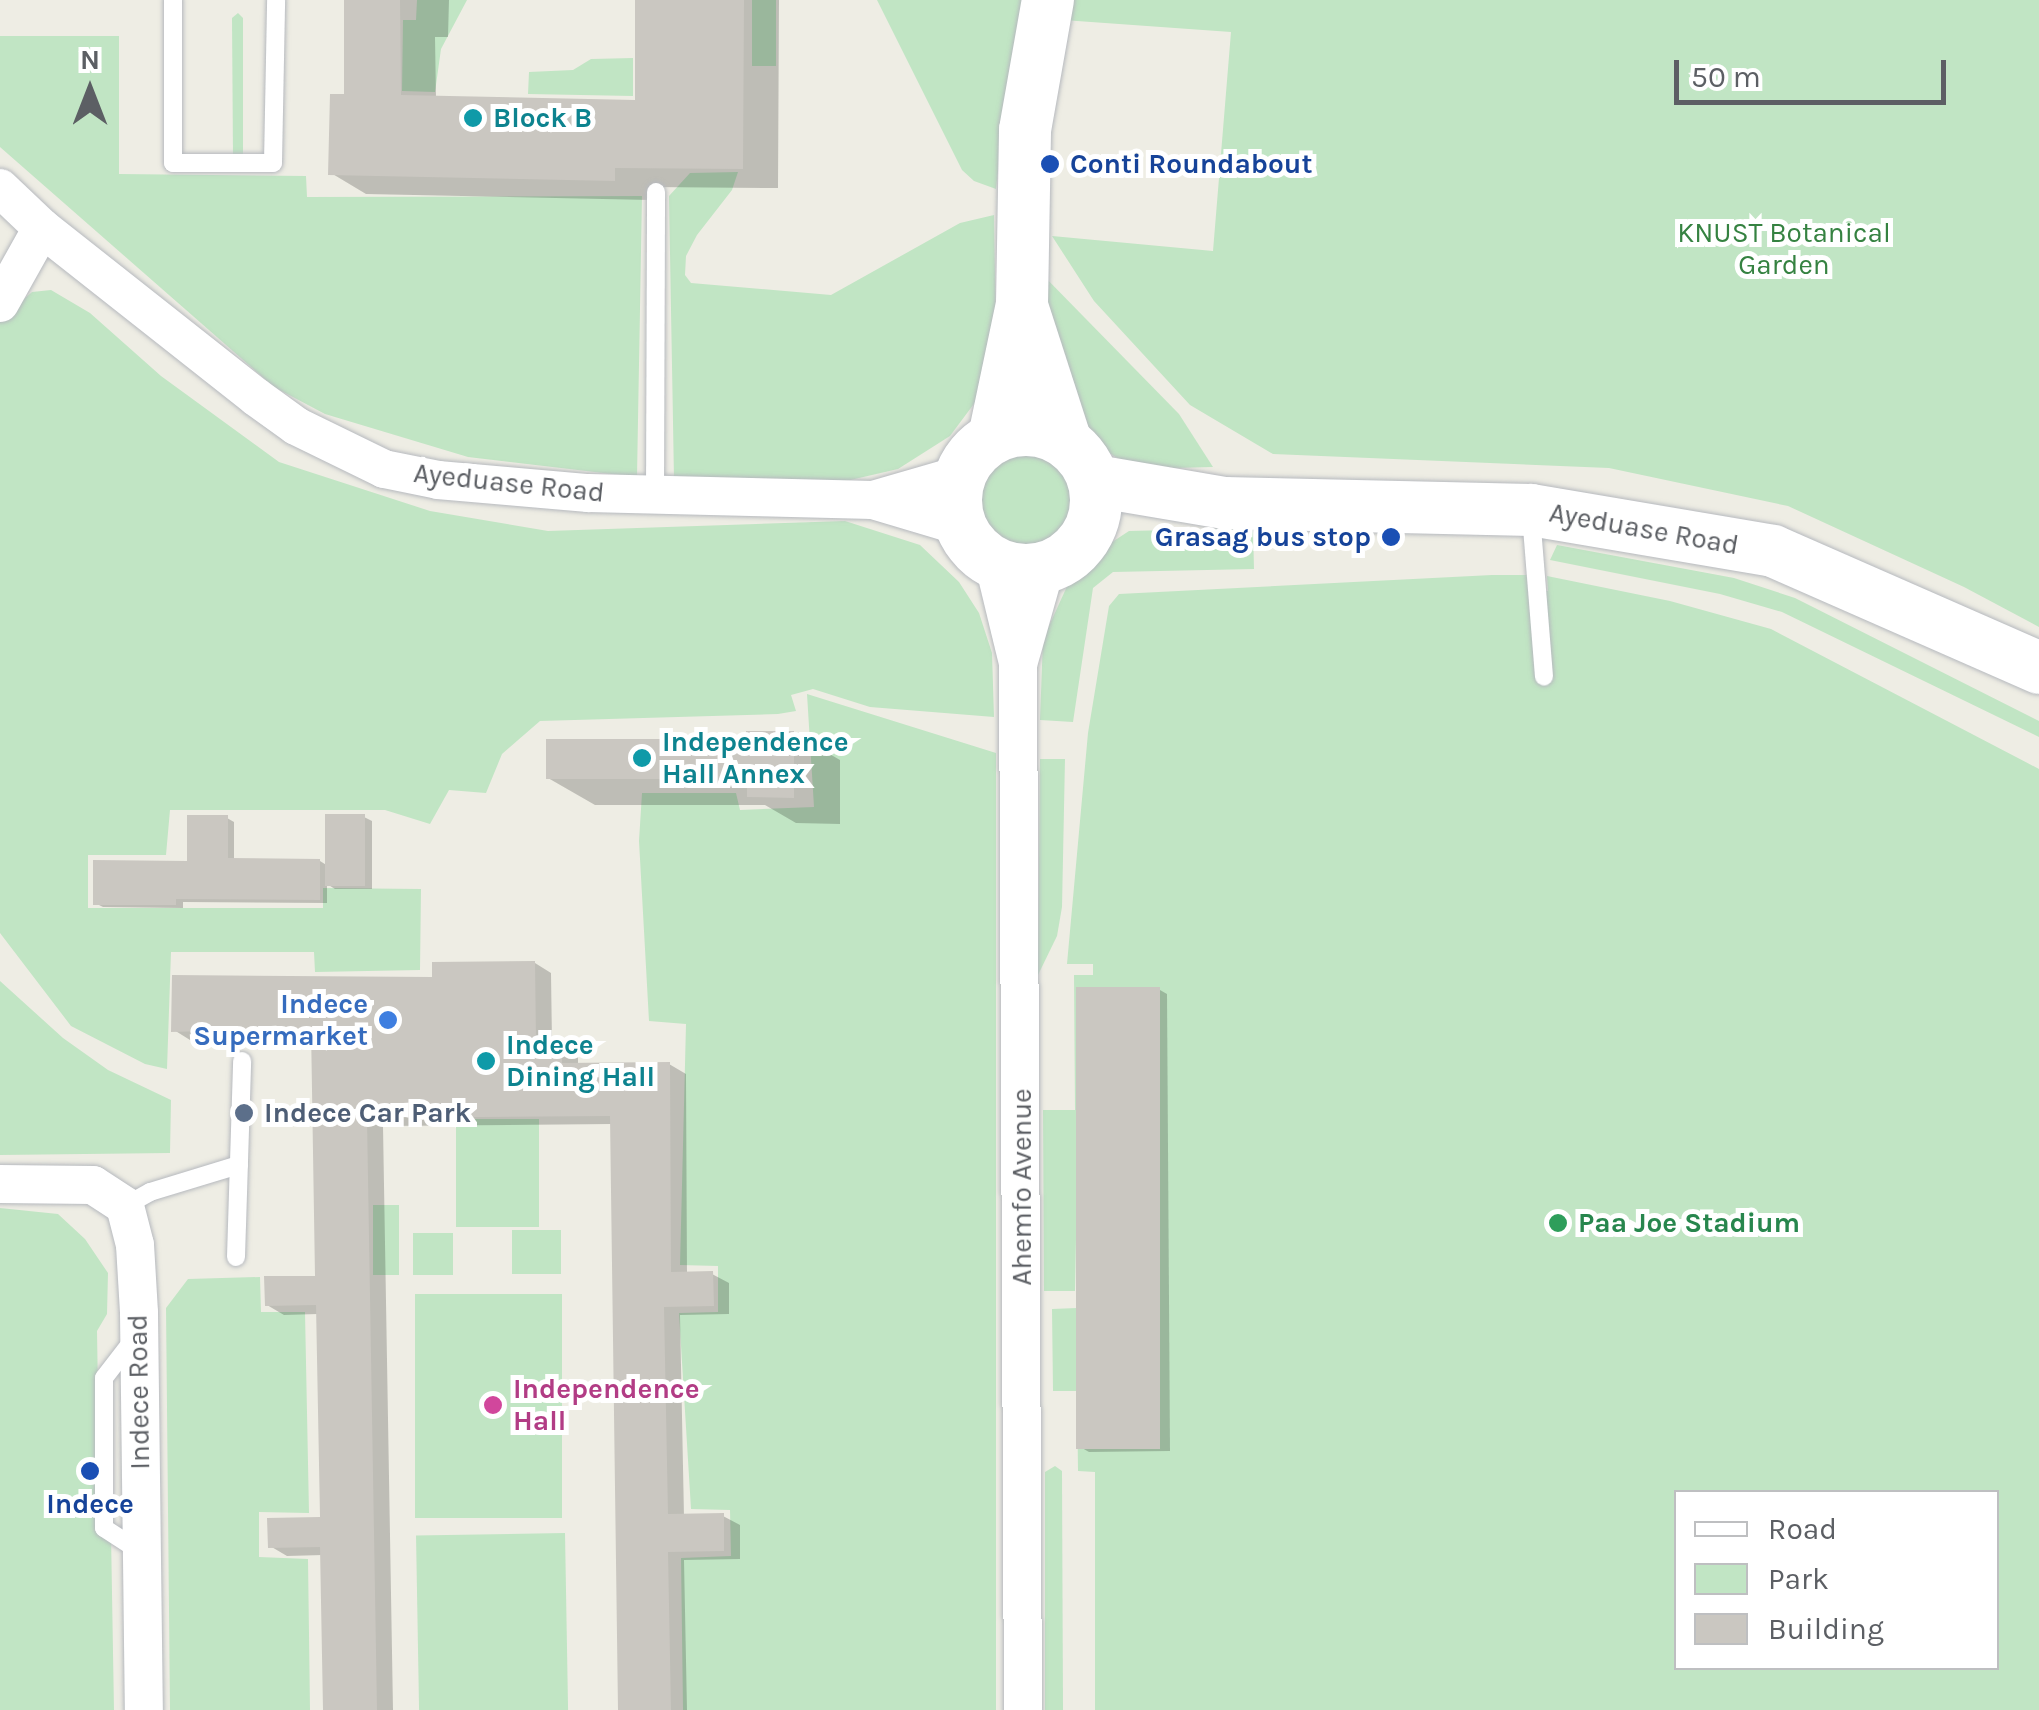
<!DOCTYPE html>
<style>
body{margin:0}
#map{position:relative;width:2039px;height:1710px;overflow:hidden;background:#eeede4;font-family:Karla,sans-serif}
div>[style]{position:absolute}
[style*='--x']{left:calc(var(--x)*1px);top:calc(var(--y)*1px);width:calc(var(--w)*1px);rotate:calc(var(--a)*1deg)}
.green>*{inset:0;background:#c1e5c4;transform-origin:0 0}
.round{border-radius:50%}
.shadow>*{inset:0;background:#0003}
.building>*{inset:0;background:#cac7c1;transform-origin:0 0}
.roads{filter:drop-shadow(0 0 2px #b6b9be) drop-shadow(0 0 2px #b6b9be)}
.lane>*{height:18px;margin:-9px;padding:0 9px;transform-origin:9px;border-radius:9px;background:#fff}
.street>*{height:38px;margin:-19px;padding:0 19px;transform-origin:19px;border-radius:19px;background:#fff}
.secondary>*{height:52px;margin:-26px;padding:0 26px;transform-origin:26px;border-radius:26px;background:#fff}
.secondary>.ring{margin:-26px;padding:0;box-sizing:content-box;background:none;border:52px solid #fff;border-radius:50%}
.dots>*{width:28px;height:28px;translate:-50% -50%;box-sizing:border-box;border:5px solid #fff;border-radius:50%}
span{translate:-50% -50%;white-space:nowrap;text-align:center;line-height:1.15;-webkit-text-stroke:10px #fff;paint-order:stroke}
.culture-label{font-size:28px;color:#0d838f;font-weight:700}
.left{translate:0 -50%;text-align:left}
.transit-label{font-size:28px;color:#164399;font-weight:700}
.right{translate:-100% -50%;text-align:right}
.park-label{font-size:28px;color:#358241}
.street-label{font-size:28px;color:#5c5f64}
.shop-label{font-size:28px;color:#366cbe;font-weight:700}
.service-label{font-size:28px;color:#4e5e75;font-weight:700}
.leisure-label{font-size:28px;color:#27864d;font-weight:700}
.hotel-label{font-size:28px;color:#b23c85;font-weight:700}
.legend{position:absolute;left:1674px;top:1490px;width:325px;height:180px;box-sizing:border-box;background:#fff;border:2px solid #bebfc1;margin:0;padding:12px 18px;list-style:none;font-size:30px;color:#5c5f64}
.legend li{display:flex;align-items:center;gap:20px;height:50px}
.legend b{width:50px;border:2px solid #bebfc1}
.north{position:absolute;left:40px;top:40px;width:100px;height:100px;-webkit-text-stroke:8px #fff;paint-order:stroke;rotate:0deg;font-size:28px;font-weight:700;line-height:40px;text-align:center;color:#5c5f64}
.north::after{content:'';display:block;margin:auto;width:35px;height:45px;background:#5c5f64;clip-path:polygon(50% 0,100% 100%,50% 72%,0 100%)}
.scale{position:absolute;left:1674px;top:60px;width:272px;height:45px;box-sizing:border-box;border:5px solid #5c5f64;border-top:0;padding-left:12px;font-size:30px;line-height:35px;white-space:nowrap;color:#5c5f64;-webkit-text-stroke:8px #fff;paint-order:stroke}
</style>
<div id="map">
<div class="green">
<div style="clip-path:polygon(417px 0,467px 0,441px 49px,435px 92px,402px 91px,403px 20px,416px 20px)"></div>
<div style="left:752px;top:0;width:24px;height:66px"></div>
<div style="clip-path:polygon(877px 0,1025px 0,1008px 84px,996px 189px,974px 181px,962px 170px)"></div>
<div style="clip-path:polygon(1069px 0,2039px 0,2039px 627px,1964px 587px,1788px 506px,1609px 468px,1273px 454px,1190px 405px,1094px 301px,1052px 236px,1213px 251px,1231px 32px,1063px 20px)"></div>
<div style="clip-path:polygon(238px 13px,243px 18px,243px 158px,233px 158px,232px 18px)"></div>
<div style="clip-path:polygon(0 36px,119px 36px,119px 174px,306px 176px,307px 197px,642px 196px,637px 477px,468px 457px,325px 414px,274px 387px,0 147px)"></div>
<div style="clip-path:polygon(633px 58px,633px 96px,528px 94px,529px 72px,573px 70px,591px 59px)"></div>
<div style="clip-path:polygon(738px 172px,732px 190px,697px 235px,686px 256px,685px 275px,691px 283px,831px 295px,960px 223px,994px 215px,996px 334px,979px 397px,950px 436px,898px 469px,846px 481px,674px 479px,669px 196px,690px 173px)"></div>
<div style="clip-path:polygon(1038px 270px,1179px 414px,1213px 467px,1134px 469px,1108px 452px,1074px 420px)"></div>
<div style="clip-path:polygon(51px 290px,90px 313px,161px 376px,279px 462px,430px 511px,548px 531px,845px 521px,920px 545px,959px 582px,979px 613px,992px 653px,994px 717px,870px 707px,813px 689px,791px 695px,796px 711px,778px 714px,540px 721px,502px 754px,486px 793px,449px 790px,430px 824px,385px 810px,170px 810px,166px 855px,88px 855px,88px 908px,323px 908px,323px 888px,421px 889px,420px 970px,315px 972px,314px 952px,171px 952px,167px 1069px,145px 1064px,71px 1026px,0 933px,0 320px,32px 292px)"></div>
<div class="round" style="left:970px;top:446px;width:110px;height:110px"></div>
<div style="clip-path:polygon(1253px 528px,1254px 569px,1113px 572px,1093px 588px,1073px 722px,1040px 720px,1043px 639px,1069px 582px,1097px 552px,1129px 531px)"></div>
<div style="clip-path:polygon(1557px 545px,1734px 578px,1795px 598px,2039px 721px,2039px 737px,1782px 612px,1720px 594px,1550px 560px)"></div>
<div style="clip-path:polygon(evenodd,1492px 575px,1531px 575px,1536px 589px,1548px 591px,1547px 576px,1670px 601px,1771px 629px,2039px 769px,2039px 1710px,1095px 1710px,1095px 1472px,1078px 1471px,1077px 1391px,1053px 1391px,1052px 1309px,1077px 1308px,1076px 1239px,1075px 1291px,1044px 1291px,1043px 1110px,1075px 1110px,1074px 975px,1093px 975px,1093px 964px,1067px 964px,1088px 733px,1109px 606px,1119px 594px,1492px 575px,1676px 1492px,1996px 1492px,1996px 1668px,1676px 1668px,1676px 1492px)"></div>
<div style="clip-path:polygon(807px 694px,996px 753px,996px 1710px,683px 1710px,681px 1558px,731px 1556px,730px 1510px,691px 1509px,679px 1313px,718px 1312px,718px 1266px,680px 1265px,686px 1024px,649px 1021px,639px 841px,642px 793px,736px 793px,740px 810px,814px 807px)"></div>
<div style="clip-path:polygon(1040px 759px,1065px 759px,1062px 907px,1057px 936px,1038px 975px)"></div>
<div style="clip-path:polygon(0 981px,63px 1038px,108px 1070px,171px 1100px,170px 1153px,0 1155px)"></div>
<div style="left:456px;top:1119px;width:83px;height:108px"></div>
<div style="left:373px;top:1205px;width:26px;height:70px"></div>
<div style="clip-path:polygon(0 1208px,58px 1214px,85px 1239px,108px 1273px,107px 1314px,97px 1331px,99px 1453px,110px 1475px,114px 1710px,0 1710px)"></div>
<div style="left:512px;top:1230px;width:49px;height:44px"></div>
<div style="left:413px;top:1233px;width:40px;height:42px"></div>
<div style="clip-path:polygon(260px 1277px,261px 1312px,305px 1312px,309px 1513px,259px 1512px,259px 1557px,308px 1559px,310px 1710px,170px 1710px,166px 1308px,188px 1279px)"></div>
<div style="left:415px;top:1294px;width:147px;height:224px"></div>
<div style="clip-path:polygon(1055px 1466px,1062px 1471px,1063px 1710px,1045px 1710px,1045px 1472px)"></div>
<div style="left:565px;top:1533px;width:177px;height:149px;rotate:89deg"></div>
</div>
<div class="shadow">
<div style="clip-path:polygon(347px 0,449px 0,448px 37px,435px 37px,436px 98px,637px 103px,638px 0,779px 0,778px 188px,650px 187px,650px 200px,366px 194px,331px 173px,347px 96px)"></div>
<div style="clip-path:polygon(793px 733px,840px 760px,840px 824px,796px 823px,765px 805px,595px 805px,548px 778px)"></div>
<div style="clip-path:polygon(364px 817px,372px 821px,372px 889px,335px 889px,327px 884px,327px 903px,183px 902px,183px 908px,103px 907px,95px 903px,189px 864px,227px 818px,234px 822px,234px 860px,320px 861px,328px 866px)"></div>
<div style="clip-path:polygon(535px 963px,551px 973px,552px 1042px,578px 1051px,578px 1065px,669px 1064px,686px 1074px,687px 1274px,712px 1274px,729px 1283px,729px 1314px,680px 1315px,684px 1517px,723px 1516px,740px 1525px,740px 1559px,684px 1560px,687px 1710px,621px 1710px,612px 1124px,383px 1126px,393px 1710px,325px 1710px,323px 1555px,287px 1556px,270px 1546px,322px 1520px,318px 1314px,284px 1315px,267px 1305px,318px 1279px,313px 1036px,190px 1040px,174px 1030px)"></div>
<div style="clip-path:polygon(1160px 990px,1167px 994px,1170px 1451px,1089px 1452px,1082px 1448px)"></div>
</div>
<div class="building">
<div style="clip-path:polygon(344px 0,400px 0,401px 95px,635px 100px,635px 0,744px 0,743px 169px,615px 168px,615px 181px,328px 175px,330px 94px,344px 94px)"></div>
<div style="clip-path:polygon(746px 731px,794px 731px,794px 798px,747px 797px,747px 779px,546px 779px,546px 739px,746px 739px)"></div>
<div style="left:325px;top:814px;width:40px;height:72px"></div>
<div style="clip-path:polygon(187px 815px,228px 815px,228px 858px,320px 859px,320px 900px,176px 899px,176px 905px,93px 905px,93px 860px,187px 861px)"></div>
<div style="clip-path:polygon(535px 961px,536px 1039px,562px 1039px,562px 1063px,670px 1062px,671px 1272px,713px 1271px,714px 1306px,664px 1307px,668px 1514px,724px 1513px,724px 1551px,668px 1552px,671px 1710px,618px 1710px,610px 1116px,367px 1118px,377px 1710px,323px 1710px,320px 1547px,268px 1548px,267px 1518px,320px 1517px,316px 1305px,265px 1306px,264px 1276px,315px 1276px,311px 1028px,171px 1032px,172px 975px,432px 977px,432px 962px)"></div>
<div style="left:1160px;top:987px;width:462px;height:84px;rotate:90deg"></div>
</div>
<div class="roads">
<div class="lane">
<div style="--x:173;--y:0;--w:163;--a:90"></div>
<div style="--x:173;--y:163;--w:100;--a:0"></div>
<div style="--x:273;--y:163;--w:163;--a:-88.9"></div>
<div style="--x:655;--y:495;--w:303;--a:-89.8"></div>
<div style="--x:1531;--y:515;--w:162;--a:85.4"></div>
<div style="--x:125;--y:1206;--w:29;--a:-29"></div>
<div style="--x:150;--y:1192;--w:93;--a:-16.9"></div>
<div style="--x:236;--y:1257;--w:196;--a:-88.2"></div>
<div style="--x:134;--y:1339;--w:49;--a:127.6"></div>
<div style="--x:104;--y:1378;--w:150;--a:90"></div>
<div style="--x:104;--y:1528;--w:44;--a:33"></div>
</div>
<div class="street">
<div style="--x:0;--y:188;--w:58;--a:43.6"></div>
<div style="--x:42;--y:228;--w:273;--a:38.3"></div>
<div style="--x:256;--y:397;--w:49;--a:35.9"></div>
<div style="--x:296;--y:426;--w:98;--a:26"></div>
<div style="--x:384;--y:469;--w:55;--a:11.5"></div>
<div style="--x:438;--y:480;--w:151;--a:5"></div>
<div style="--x:588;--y:493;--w:285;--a:1.4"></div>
<div style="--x:873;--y:500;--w:91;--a:16.6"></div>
<div style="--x:0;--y:303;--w:86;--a:-60.8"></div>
<div style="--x:873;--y:500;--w:90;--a:-16.2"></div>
<div style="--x:994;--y:564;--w:102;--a:76.4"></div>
<div style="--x:1018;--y:663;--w:1047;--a:89.73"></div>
<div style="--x:1019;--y:661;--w:96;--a:-74.2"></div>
<div style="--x:0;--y:1184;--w:93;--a:0.6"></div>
<div style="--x:93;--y:1185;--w:38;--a:33"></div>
<div style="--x:125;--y:1206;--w:40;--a:75.6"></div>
<div style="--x:135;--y:1245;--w:68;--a:86.6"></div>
<div style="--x:139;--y:1313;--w:397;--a:89.3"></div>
</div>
<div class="secondary">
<div style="--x:1022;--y:306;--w:143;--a:72.1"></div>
<div class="ring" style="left:956px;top:430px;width:88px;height:88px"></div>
<div style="--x:994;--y:437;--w:136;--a:-78.1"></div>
<div style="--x:1022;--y:304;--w:174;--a:-89"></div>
<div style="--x:1025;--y:130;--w:132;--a:-80"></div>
<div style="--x:1095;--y:481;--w:132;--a:9.6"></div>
<div style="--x:1225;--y:503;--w:306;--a:1.3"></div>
<div style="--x:1531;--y:510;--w:245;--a:9.6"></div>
<div style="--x:1773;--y:551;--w:291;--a:23.7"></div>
</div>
</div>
<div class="dots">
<div style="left:473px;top:118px;background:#0f9aa8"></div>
<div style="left:1050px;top:164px;background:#1a4fb4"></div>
<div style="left:1391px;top:537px;background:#1a4fb4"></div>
<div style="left:642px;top:758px;background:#0f9aa8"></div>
<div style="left:388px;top:1020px;background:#3f7fe0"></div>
<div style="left:486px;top:1061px;background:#0f9aa8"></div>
<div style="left:244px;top:1113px;background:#5c6f8a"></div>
<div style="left:1558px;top:1223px;background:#2e9e5b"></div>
<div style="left:493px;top:1405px;background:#d1479c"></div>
<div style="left:90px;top:1471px;background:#1a4fb4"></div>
</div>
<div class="culture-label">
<span class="left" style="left:493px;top:118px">Block B</span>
<span class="left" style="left:662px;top:758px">Independence<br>Hall Annex</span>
<span class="left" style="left:506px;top:1061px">Indece<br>Dining Hall</span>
</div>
<div class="transit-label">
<span class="left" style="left:1070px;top:164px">Conti Roundabout</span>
<span class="right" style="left:1371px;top:537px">Grasag bus stop</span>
<span style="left:90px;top:1504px">Indece</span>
</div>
<div class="park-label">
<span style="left:1784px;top:249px">KNUST Botanical<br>Garden</span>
</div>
<div class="street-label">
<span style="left:509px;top:483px;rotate:6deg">Ayeduase Road</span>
<span style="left:1644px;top:529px;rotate:10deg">Ayeduase Road</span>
<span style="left:1022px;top:1187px;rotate:-90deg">Ahemfo Avenue</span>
<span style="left:139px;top:1392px;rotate:-91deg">Indece Road</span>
</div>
<div class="shop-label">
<span class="right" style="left:368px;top:1020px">Indece<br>Supermarket</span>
</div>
<div class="service-label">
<span class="left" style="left:264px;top:1113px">Indece Car Park</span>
</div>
<div class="leisure-label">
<span class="left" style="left:1578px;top:1223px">Paa Joe Stadium</span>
</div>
<div class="hotel-label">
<span class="left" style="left:513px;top:1405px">Independence<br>Hall</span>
</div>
<ul class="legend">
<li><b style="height:12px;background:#fff"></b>Road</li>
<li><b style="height:28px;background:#c1e5c4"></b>Park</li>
<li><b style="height:28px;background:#cac7c1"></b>Building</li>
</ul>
<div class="north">N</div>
<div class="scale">50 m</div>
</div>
